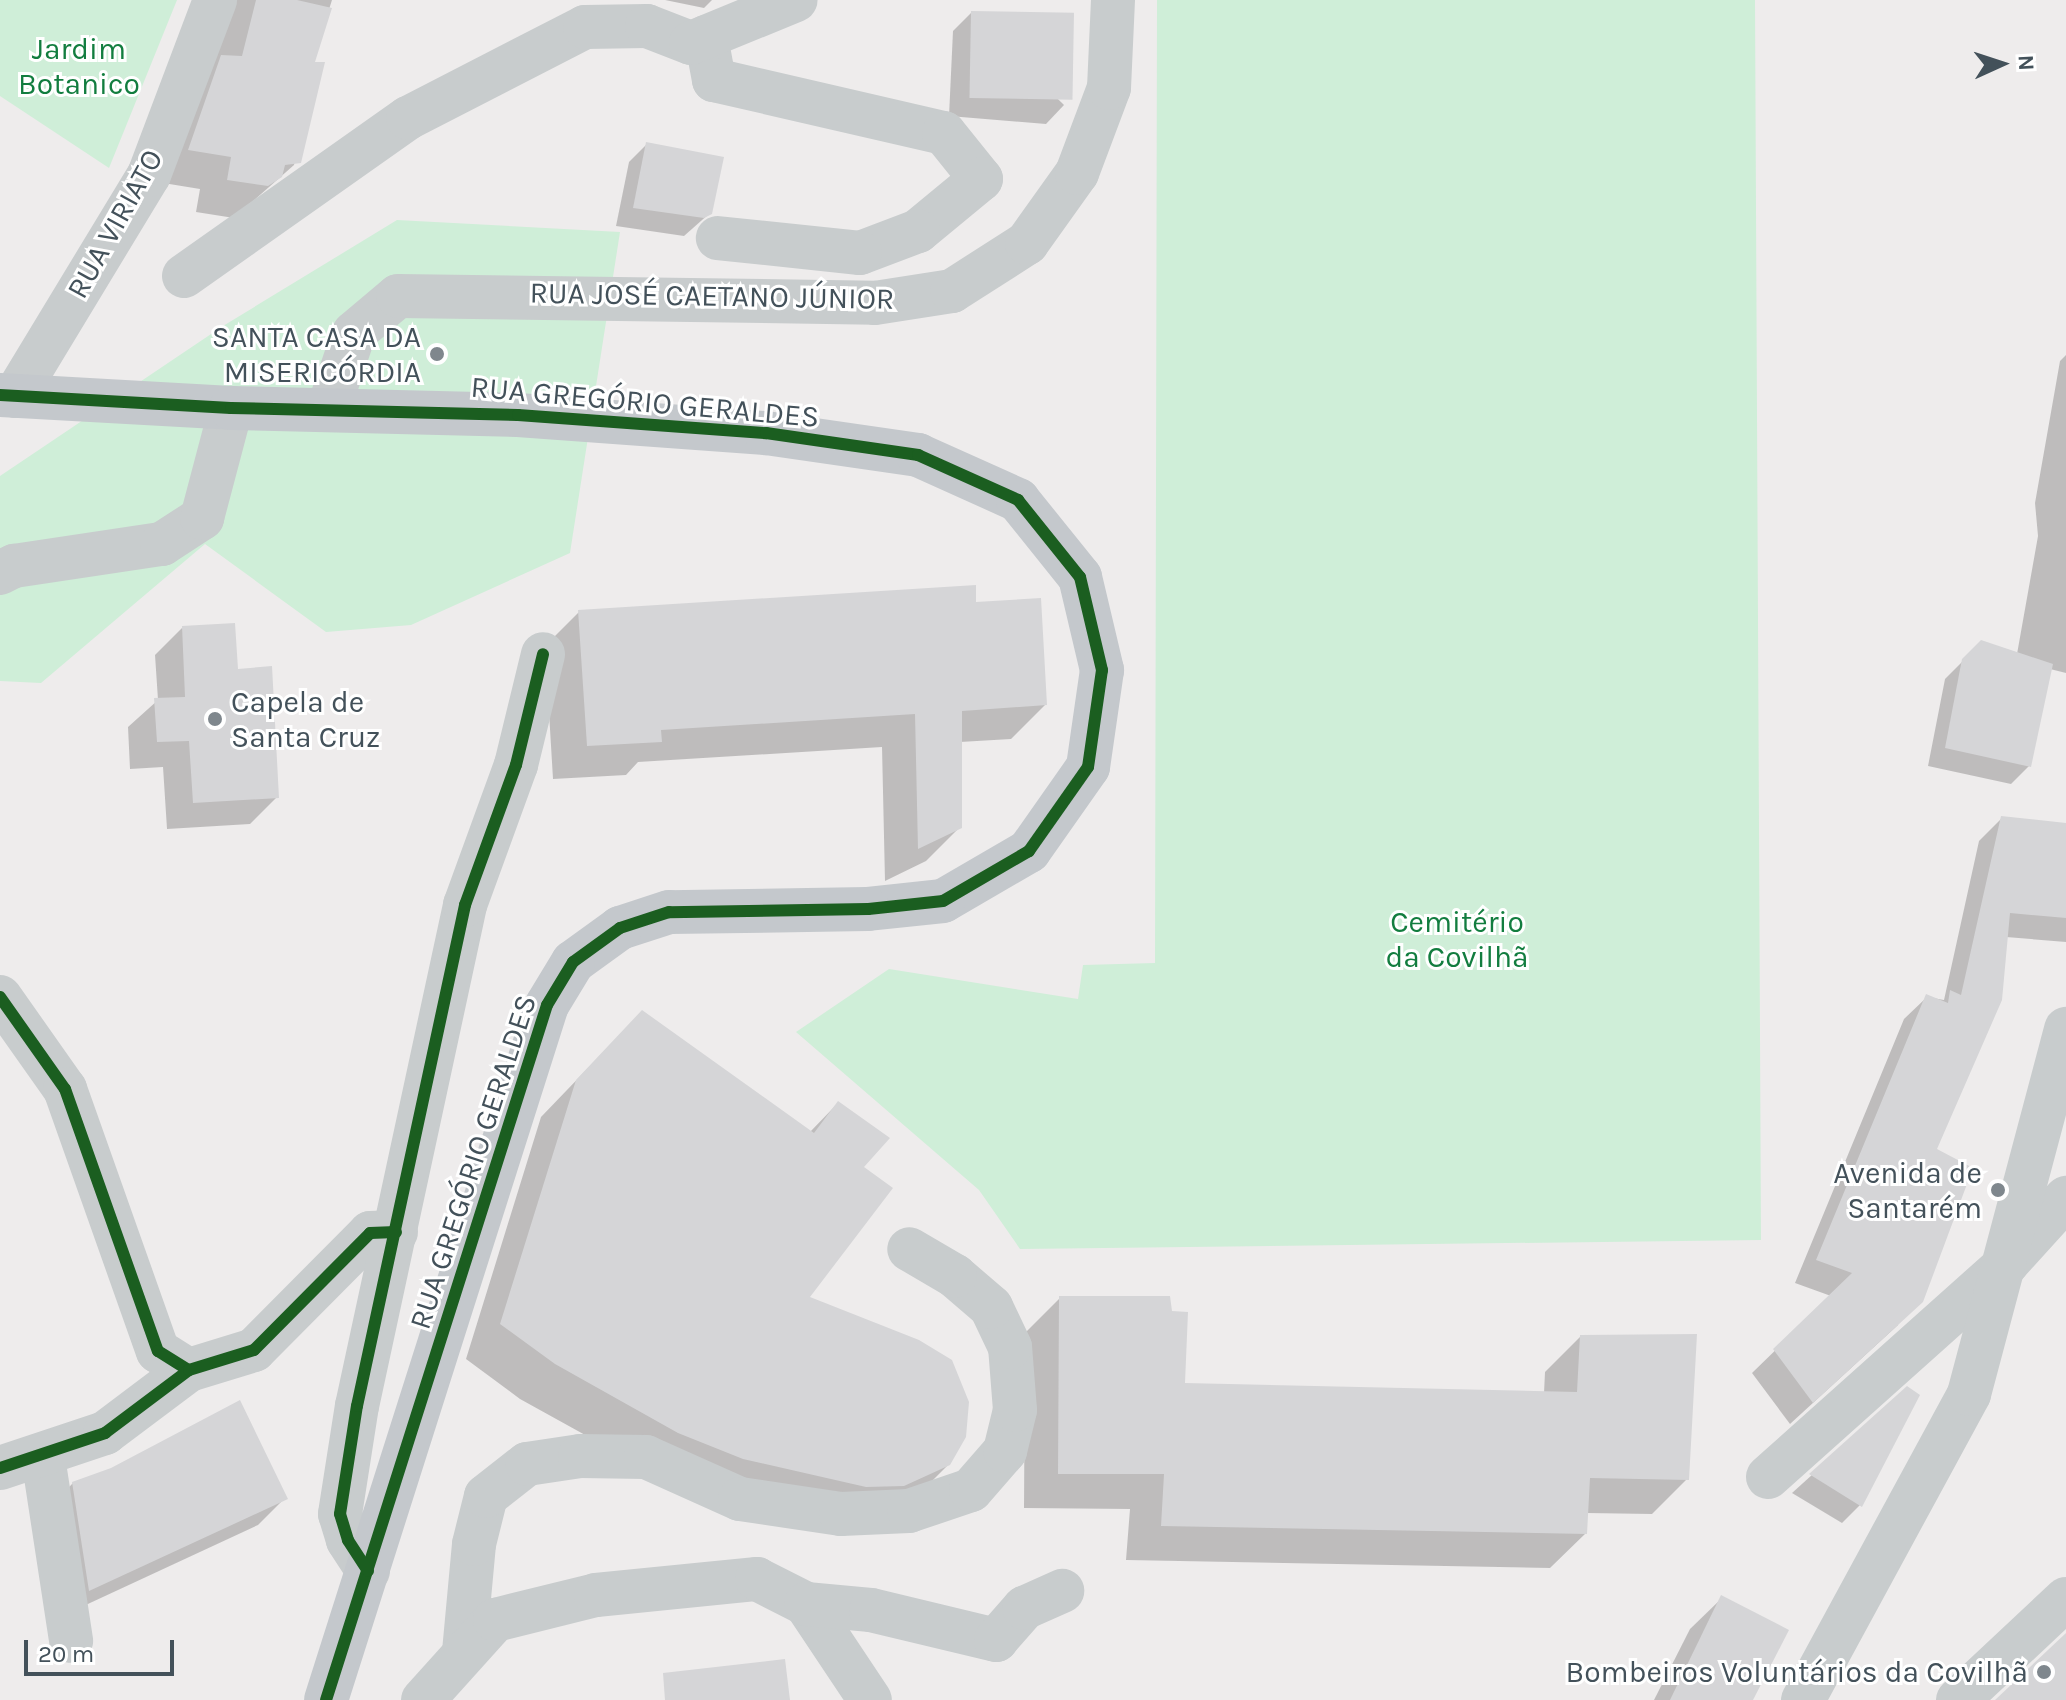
<!DOCTYPE html>
<meta charset="utf-8">
<style>
body{margin:0}
#map{position:relative;width:2066px;height:1700px;overflow:hidden;background:#eeecec;font-family:Karla,sans-serif}
div>[style]{position:absolute}
[style*='--x']{left:calc(var(--x)*1px);top:calc(var(--y)*1px);width:calc(var(--w)*1px);rotate:calc(var(--a)*1deg)}
.green>*{inset:0;background:#cfeed8}
.shadow>*{inset:0;background:#0003}
.building>*{inset:0;background:#d5d5d7;transform-origin:0 0}
.minor>*{height:44px;margin:-22px;padding:0 22px;transform-origin:22px;border-radius:22px;background:#c8cccd}
.major>*{height:44px;margin:-22px;padding:0 22px;transform-origin:22px;border-radius:22px;background:#c4c8cc}
.cycleway>*{height:12px;margin:-6px;padding:0 6px;transform-origin:6px;border-radius:6px;background:#1b5e20}
.dots>*{width:22px;height:22px;translate:-50% -50%;box-sizing:border-box;border:4px solid #fff;border-radius:50%}
span{translate:-50% -50%;white-space:nowrap;text-align:center;line-height:1.15;-webkit-text-stroke:6px #fff;paint-order:stroke}
.park-label{font-size:30px;color:#127d3f}
.street-label{font-size:30px;color:#43515a}
.poi-label{font-size:30px;color:#43515a}
.right{translate:-100% -50%;text-align:right}
.left{translate:0 -50%;text-align:left}
.north{position:absolute;left:1962px;top:24px;width:80px;height:80px;-webkit-text-stroke:6px #fff;paint-order:stroke;rotate:87deg;font-size:22px;font-weight:700;line-height:32px;text-align:center;color:#43515a}
.north::after{content:'';display:block;margin:auto;width:28px;height:36px;background:#43515a;clip-path:polygon(50% 0,100% 100%,50% 72%,0 100%)}
.scale{position:absolute;left:24px;top:1640px;width:150px;height:36px;box-sizing:border-box;border:4px solid #43515a;border-top:0;padding-left:10px;font-size:24px;line-height:28px;white-space:nowrap;color:#43515a;-webkit-text-stroke:6px #fff;paint-order:stroke}
</style>
<div id="map">
<div class="green">
<div style="clip-path:polygon(0 0,177px 0,109px 168px,0 96px)"></div>
<div style="clip-path:polygon(1157px 0,1755px 0,1761px 1240px,1020px 1249px,979px 1190px,796px 1032px,889px 969px,1078px 999px,1083px 965px,1155px 963px)"></div>
<div style="clip-path:polygon(397px 220px,620px 232px,570px 553px,411px 625px,326px 632px,205px 544px,41px 683px,0 681px,0 476px,223px 326px)"></div>
</div>
<div class="shadow">
<div style="clip-path:polygon(220px 0,332px 0,312px 63px,322px 64px,294px 165px,234px 218px,196px 212px,200px 189px,157px 182px)"></div>
<div style="clip-path:polygon(665px 0,712px 0,704px 8px)"></div>
<div style="clip-path:polygon(971px 13px,1064px 105px,1046px 124px,949px 116px,953px 31px)"></div>
<div style="clip-path:polygon(647px 144px,710px 213px,684px 236px,616px 226px,629px 162px)"></div>
<div style="clip-path:polygon(2066px 355px,2066px 673px,2050px 669px,2029px 766px,2011px 784px,1928px 766px,1945px 679px,1981px 643px,2017px 654px,2038px 536px,2035px 503px,2060px 361px)"></div>
<div style="clip-path:polygon(974px 605px,1045px 705px,1011px 739px,960px 742px,960px 827px,926px 861px,885px 881px,882px 747px,638px 762px,626px 775px,553px 779px,545px 646px,579px 612px)"></div>
<div style="clip-path:polygon(182px 628px,236px 671px,277px 797px,250px 824px,167px 829px,163px 767px,130px 769px,128px 727px,158px 700px,155px 655px)"></div>
<div style="clip-path:polygon(2002px 818px,2066px 825px,2066px 942px,2006px 937px,1934px 1150px,1898px 1325px,1790px 1424px,1752px 1373px,1831px 1296px,1795px 1283px,1904px 1019px,1927px 997px,1944px 1000px,1979px 841px)"></div>
<div style="clip-path:polygon(642px 1012px,810px 1132px,838px 1103px,861px 1168px,807px 1298px,949px 1464px,913px 1500px,868px 1520px,643px 1467px,520px 1399px,466px 1359px,541px 1117px)"></div>
<div style="clip-path:polygon(1060px 1298px,1183px 1385px,1544px 1393px,1545px 1372px,1580px 1337px,1687px 1479px,1652px 1514px,1586px 1513px,1586px 1533px,1550px 1568px,1126px 1560px,1130px 1509px,1024px 1508px,1025px 1333px)"></div>
<div style="clip-path:polygon(1907px 1389px,1860px 1505px,1842px 1523px,1792px 1493px)"></div>
<div style="clip-path:polygon(73px 1483px,285px 1498px,258px 1525px,62px 1616px,46px 1511px)"></div>
<div style="clip-path:polygon(1722px 1598px,1751px 1700px,1654px 1700px,1690px 1629px)"></div>
</div>
<div class="building">
<div style="clip-path:polygon(256px 0,297px 0,332px 8px,315px 62px,325px 62px,301px 163px,285px 165px,282px 177px,268px 186px,227px 180px,231px 157px,188px 150px,221px 55px,242px 56px)"></div>
<div style="left:971px;top:11px;width:103px;height:87px;rotate:1deg"></div>
<div style="clip-path:polygon(646px 142px,724px 157px,712px 214px,704px 218px,633px 208px)"></div>
<div style="clip-path:polygon(976px 585px,976px 602px,1041px 598px,1047px 705px,962px 711px,962px 828px,918px 849px,915px 714px,661px 730px,662px 742px,587px 746px,578px 610px)"></div>
<div style="clip-path:polygon(235px 623px,238px 669px,272px 666px,279px 798px,193px 803px,189px 741px,157px 742px,154px 698px,185px 697px,182px 626px)"></div>
<div style="clip-path:polygon(1981px 640px,2053px 664px,2031px 767px,1945px 748px,1962px 659px)"></div>
<div style="clip-path:polygon(2001px 816px,2066px 823px,2066px 918px,2010px 913px,2002px 1000px,1937px 1149px,1973px 1168px,1923px 1302px,1813px 1403px,1773px 1349px,1852px 1273px,1816px 1260px,1926px 994px,1948px 1003px,1950px 990px,1961px 995px)"></div>
<div style="clip-path:polygon(642px 1010px,814px 1133px,838px 1101px,890px 1138px,864px 1167px,893px 1188px,810px 1297px,919px 1340px,952px 1360px,969px 1402px,966px 1437px,950px 1465px,904px 1486px,866px 1487px,743px 1459px,678px 1433px,555px 1364px,500px 1324px,576px 1080px)"></div>
<div style="clip-path:polygon(1059px 1296px,1170px 1296px,1172px 1311px,1188px 1312px,1185px 1383px,1577px 1392px,1580px 1335px,1697px 1334px,1689px 1480px,1590px 1478px,1587px 1534px,1161px 1526px,1164px 1474px,1058px 1474px)"></div>
<div style="clip-path:polygon(1907px 1386px,1920px 1395px,1862px 1507px,1809px 1474px)"></div>
<div style="clip-path:polygon(240px 1400px,288px 1499px,89px 1591px,72px 1482px,111px 1468px)"></div>
<div style="clip-path:polygon(1721px 1595px,1789px 1630px,1753px 1700px,1670px 1700px)"></div>
<div style="clip-path:polygon(2066px 1633px,2066px 1700px,1995px 1700px)"></div>
<div style="clip-path:polygon(785px 1659px,790px 1700px,665px 1700px,663px 1673px)"></div>
</div>
<div class="minor">
<div style="--x:706;--y:37;--w:44;--a:79.5"></div>
<div style="--x:714;--y:80;--w:236;--a:13"></div>
<div style="--x:944;--y:133;--w:59;--a:51.2"></div>
<div style="--x:981;--y:179;--w:82;--a:140.5"></div>
<div style="--x:918;--y:231;--w:62;--a:159.2"></div>
<div style="--x:860;--y:253;--w:143;--a:-174"></div>
<div style="--x:184;--y:276;--w:274;--a:-35.2"></div>
<div style="--x:408;--y:118;--w:199;--a:-27.2"></div>
<div style="--x:585;--y:27;--w:62;--a:-0.9"></div>
<div style="--x:647;--y:26;--w:47;--a:21.1"></div>
<div style="--x:691;--y:43;--w:113;--a:-22.3"></div>
<div style="--x:15;--y:396;--w:258;--a:-58.8"></div>
<div style="--x:149;--y:175;--w:187;--a:-69.3"></div>
<div style="--x:329;--y:407;--w:78;--a:-71.3"></div>
<div style="--x:354;--y:333;--w:57;--a:-40.1"></div>
<div style="--x:398;--y:296;--w:477;--a:0.8"></div>
<div style="--x:875;--y:303;--w:78;--a:-8.9"></div>
<div style="--x:952;--y:291;--w:89;--a:-32.6"></div>
<div style="--x:1027;--y:243;--w:86;--a:-54.5"></div>
<div style="--x:1077;--y:173;--w:91;--a:-69.4"></div>
<div style="--x:1109;--y:88;--w:88;--a:-87.4"></div>
<div style="--x:0;--y:573;--w:16;--a:-27"></div>
<div style="--x:14;--y:566;--w:150;--a:-8.5"></div>
<div style="--x:162;--y:544;--w:48;--a:-33"></div>
<div style="--x:202;--y:518;--w:114;--a:-75.2"></div>
<div style="--x:0;--y:997;--w:113;--a:54.8"></div>
<div style="--x:65;--y:1089;--w:278;--a:70.5"></div>
<div style="--x:158;--y:1351;--w:36;--a:32"></div>
<div style="--x:43;--y:1457;--w:186;--a:81.3"></div>
<div style="--x:0;--y:1468;--w:111;--a:-18.4"></div>
<div style="--x:105;--y:1433;--w:105;--a:-36.9"></div>
<div style="--x:189;--y:1370;--w:68;--a:-17.1"></div>
<div style="--x:254;--y:1350;--w:165;--a:-45.2"></div>
<div style="--x:370;--y:1233;--w:26;--a:-2"></div>
<div style="--x:1768;--y:1477;--w:321;--a:-41.8"></div>
<div style="--x:2007;--y:1263;--w:88;--a:-47.8"></div>
<div style="--x:368;--y:1571;--w:37;--a:-123"></div>
<div style="--x:348;--y:1540;--w:27;--a:-107"></div>
<div style="--x:340;--y:1514;--w:109;--a:-81.1"></div>
<div style="--x:357;--y:1406;--w:513;--a:-77.83"></div>
<div style="--x:465;--y:905;--w:149;--a:-70"></div>
<div style="--x:516;--y:765;--w:114;--a:-76.3"></div>
<div style="--x:806;--y:1604;--w:115;--a:56.3"></div>
<div style="--x:464;--y:1652;--w:108;--a:-84.7"></div>
<div style="--x:474;--y:1544;--w:49;--a:-76"></div>
<div style="--x:486;--y:1496;--w:52;--a:-38"></div>
<div style="--x:527;--y:1464;--w:54;--a:-8.6"></div>
<div style="--x:580;--y:1456;--w:66;--a:0.9"></div>
<div style="--x:646;--y:1457;--w:103;--a:24.1"></div>
<div style="--x:740;--y:1499;--w:102;--a:8.4"></div>
<div style="--x:841;--y:1514;--w:68;--a:-2.5"></div>
<div style="--x:909;--y:1511;--w:65;--a:-18.7"></div>
<div style="--x:971;--y:1490;--w:52;--a:-48.9"></div>
<div style="--x:1005;--y:1451;--w:42;--a:-76.3"></div>
<div style="--x:1015;--y:1410;--w:63;--a:-94.5"></div>
<div style="--x:1010;--y:1347;--w:44;--a:-115.4"></div>
<div style="--x:991;--y:1307;--w:48;--a:-139.3"></div>
<div style="--x:955;--y:1276;--w:53;--a:-149.6"></div>
<div style="--x:423;--y:1700;--w:108;--a:-48"></div>
<div style="--x:495;--y:1620;--w:104;--a:-13.9"></div>
<div style="--x:596;--y:1595;--w:162;--a:-5.7"></div>
<div style="--x:757;--y:1579;--w:55;--a:27"></div>
<div style="--x:806;--y:1604;--w:65;--a:5.3"></div>
<div style="--x:871;--y:1610;--w:129;--a:13.5"></div>
<div style="--x:996;--y:1640;--w:43;--a:-48.8"></div>
<div style="--x:1024;--y:1608;--w:42;--a:-24.1"></div>
<div style="--x:1803;--y:1700;--w:348;--a:-61.5"></div>
<div style="--x:1969;--y:1394;--w:378;--a:-75.1"></div>
<div style="--x:1958;--y:1700;--w:148;--a:-43.1"></div>
</div>
<div class="major">
<div style="--x:0;--y:395;--w:231;--a:3.2"></div>
<div style="--x:231;--y:408;--w:287;--a:1.4"></div>
<div style="--x:518;--y:415;--w:249;--a:4.2"></div>
<div style="--x:766;--y:433;--w:154;--a:8.2"></div>
<div style="--x:918;--y:455;--w:110;--a:24.2"></div>
<div style="--x:1018;--y:500;--w:99;--a:51.2"></div>
<div style="--x:1080;--y:577;--w:96;--a:76.7"></div>
<div style="--x:1102;--y:670;--w:98;--a:98.2"></div>
<div style="--x:1088;--y:767;--w:103;--a:125.1"></div>
<div style="--x:1029;--y:851;--w:99;--a:149.8"></div>
<div style="--x:943;--y:901;--w:75;--a:173.9"></div>
<div style="--x:868;--y:909;--w:199;--a:179.1"></div>
<div style="--x:669;--y:912;--w:52;--a:161.9"></div>
<div style="--x:620;--y:928;--w:58;--a:144.1"></div>
<div style="--x:573;--y:962;--w:50;--a:121.2"></div>
<div style="--x:547;--y:1005;--w:729;--a:107.64"></div>
</div>
<div class="cycleway">
<div style="--x:0;--y:395;--w:231;--a:3.2"></div>
<div style="--x:231;--y:408;--w:287;--a:1.4"></div>
<div style="--x:518;--y:415;--w:249;--a:4.2"></div>
<div style="--x:766;--y:433;--w:154;--a:8.2"></div>
<div style="--x:918;--y:455;--w:110;--a:24.2"></div>
<div style="--x:1018;--y:500;--w:99;--a:51.2"></div>
<div style="--x:1080;--y:577;--w:96;--a:76.7"></div>
<div style="--x:1102;--y:670;--w:98;--a:98.2"></div>
<div style="--x:1088;--y:767;--w:103;--a:125.1"></div>
<div style="--x:1029;--y:851;--w:99;--a:149.8"></div>
<div style="--x:943;--y:901;--w:75;--a:173.9"></div>
<div style="--x:868;--y:909;--w:199;--a:179.1"></div>
<div style="--x:669;--y:912;--w:52;--a:161.9"></div>
<div style="--x:620;--y:928;--w:58;--a:144.1"></div>
<div style="--x:573;--y:962;--w:50;--a:121.2"></div>
<div style="--x:547;--y:1005;--w:729;--a:107.64"></div>
<div style="--x:0;--y:997;--w:113;--a:54.8"></div>
<div style="--x:65;--y:1089;--w:278;--a:70.5"></div>
<div style="--x:158;--y:1351;--w:36;--a:32"></div>
<div style="--x:0;--y:1468;--w:111;--a:-18.4"></div>
<div style="--x:105;--y:1433;--w:105;--a:-36.9"></div>
<div style="--x:189;--y:1370;--w:68;--a:-17.1"></div>
<div style="--x:254;--y:1350;--w:165;--a:-45.2"></div>
<div style="--x:370;--y:1233;--w:26;--a:-2"></div>
<div style="--x:368;--y:1571;--w:37;--a:-123"></div>
<div style="--x:348;--y:1540;--w:27;--a:-107"></div>
<div style="--x:340;--y:1514;--w:109;--a:-81.1"></div>
<div style="--x:357;--y:1406;--w:513;--a:-77.83"></div>
<div style="--x:465;--y:905;--w:149;--a:-70"></div>
<div style="--x:516;--y:765;--w:114;--a:-76.3"></div>
</div>
<div class="dots">
<div style="left:437px;top:354px;background:#7f878d"></div>
<div style="left:215px;top:719px;background:#7f878d"></div>
<div style="left:1998px;top:1190px;background:#7f878d"></div>
<div style="left:2044px;top:1672px;background:#7f878d"></div>
</div>
<div class="park-label">
<span style="left:79px;top:66px">Jardim<br>Botanico</span>
<span style="left:1457px;top:939px">Cemitério<br>da Covilhã</span>
</div>
<div class="street-label">
<span style="left:115px;top:224px;rotate:-61deg">RUA VIRIATO</span>
<span style="left:712px;top:296px;rotate:1deg">RUA JOSÉ CAETANO JÚNIOR</span>
<span style="left:645px;top:402px;rotate:5deg">RUA GREGÓRIO GERALDES</span>
<span style="left:473px;top:1162px;rotate:-72deg">RUA GREGÓRIO GERALDES</span>
</div>
<div class="poi-label">
<span class="right" style="left:421px;top:354px">SANTA CASA DA<br>MISERICÓRDIA</span>
<span class="left" style="left:231px;top:719px">Capela de<br>Santa Cruz</span>
<span class="right" style="left:1982px;top:1190px">Avenida de<br>Santarém</span>
<span class="right" style="left:2028px;top:1672px">Bombeiros Voluntários da Covilhã</span>
</div>
<div class="north">N</div>
<div class="scale">20 m</div>
</div>
